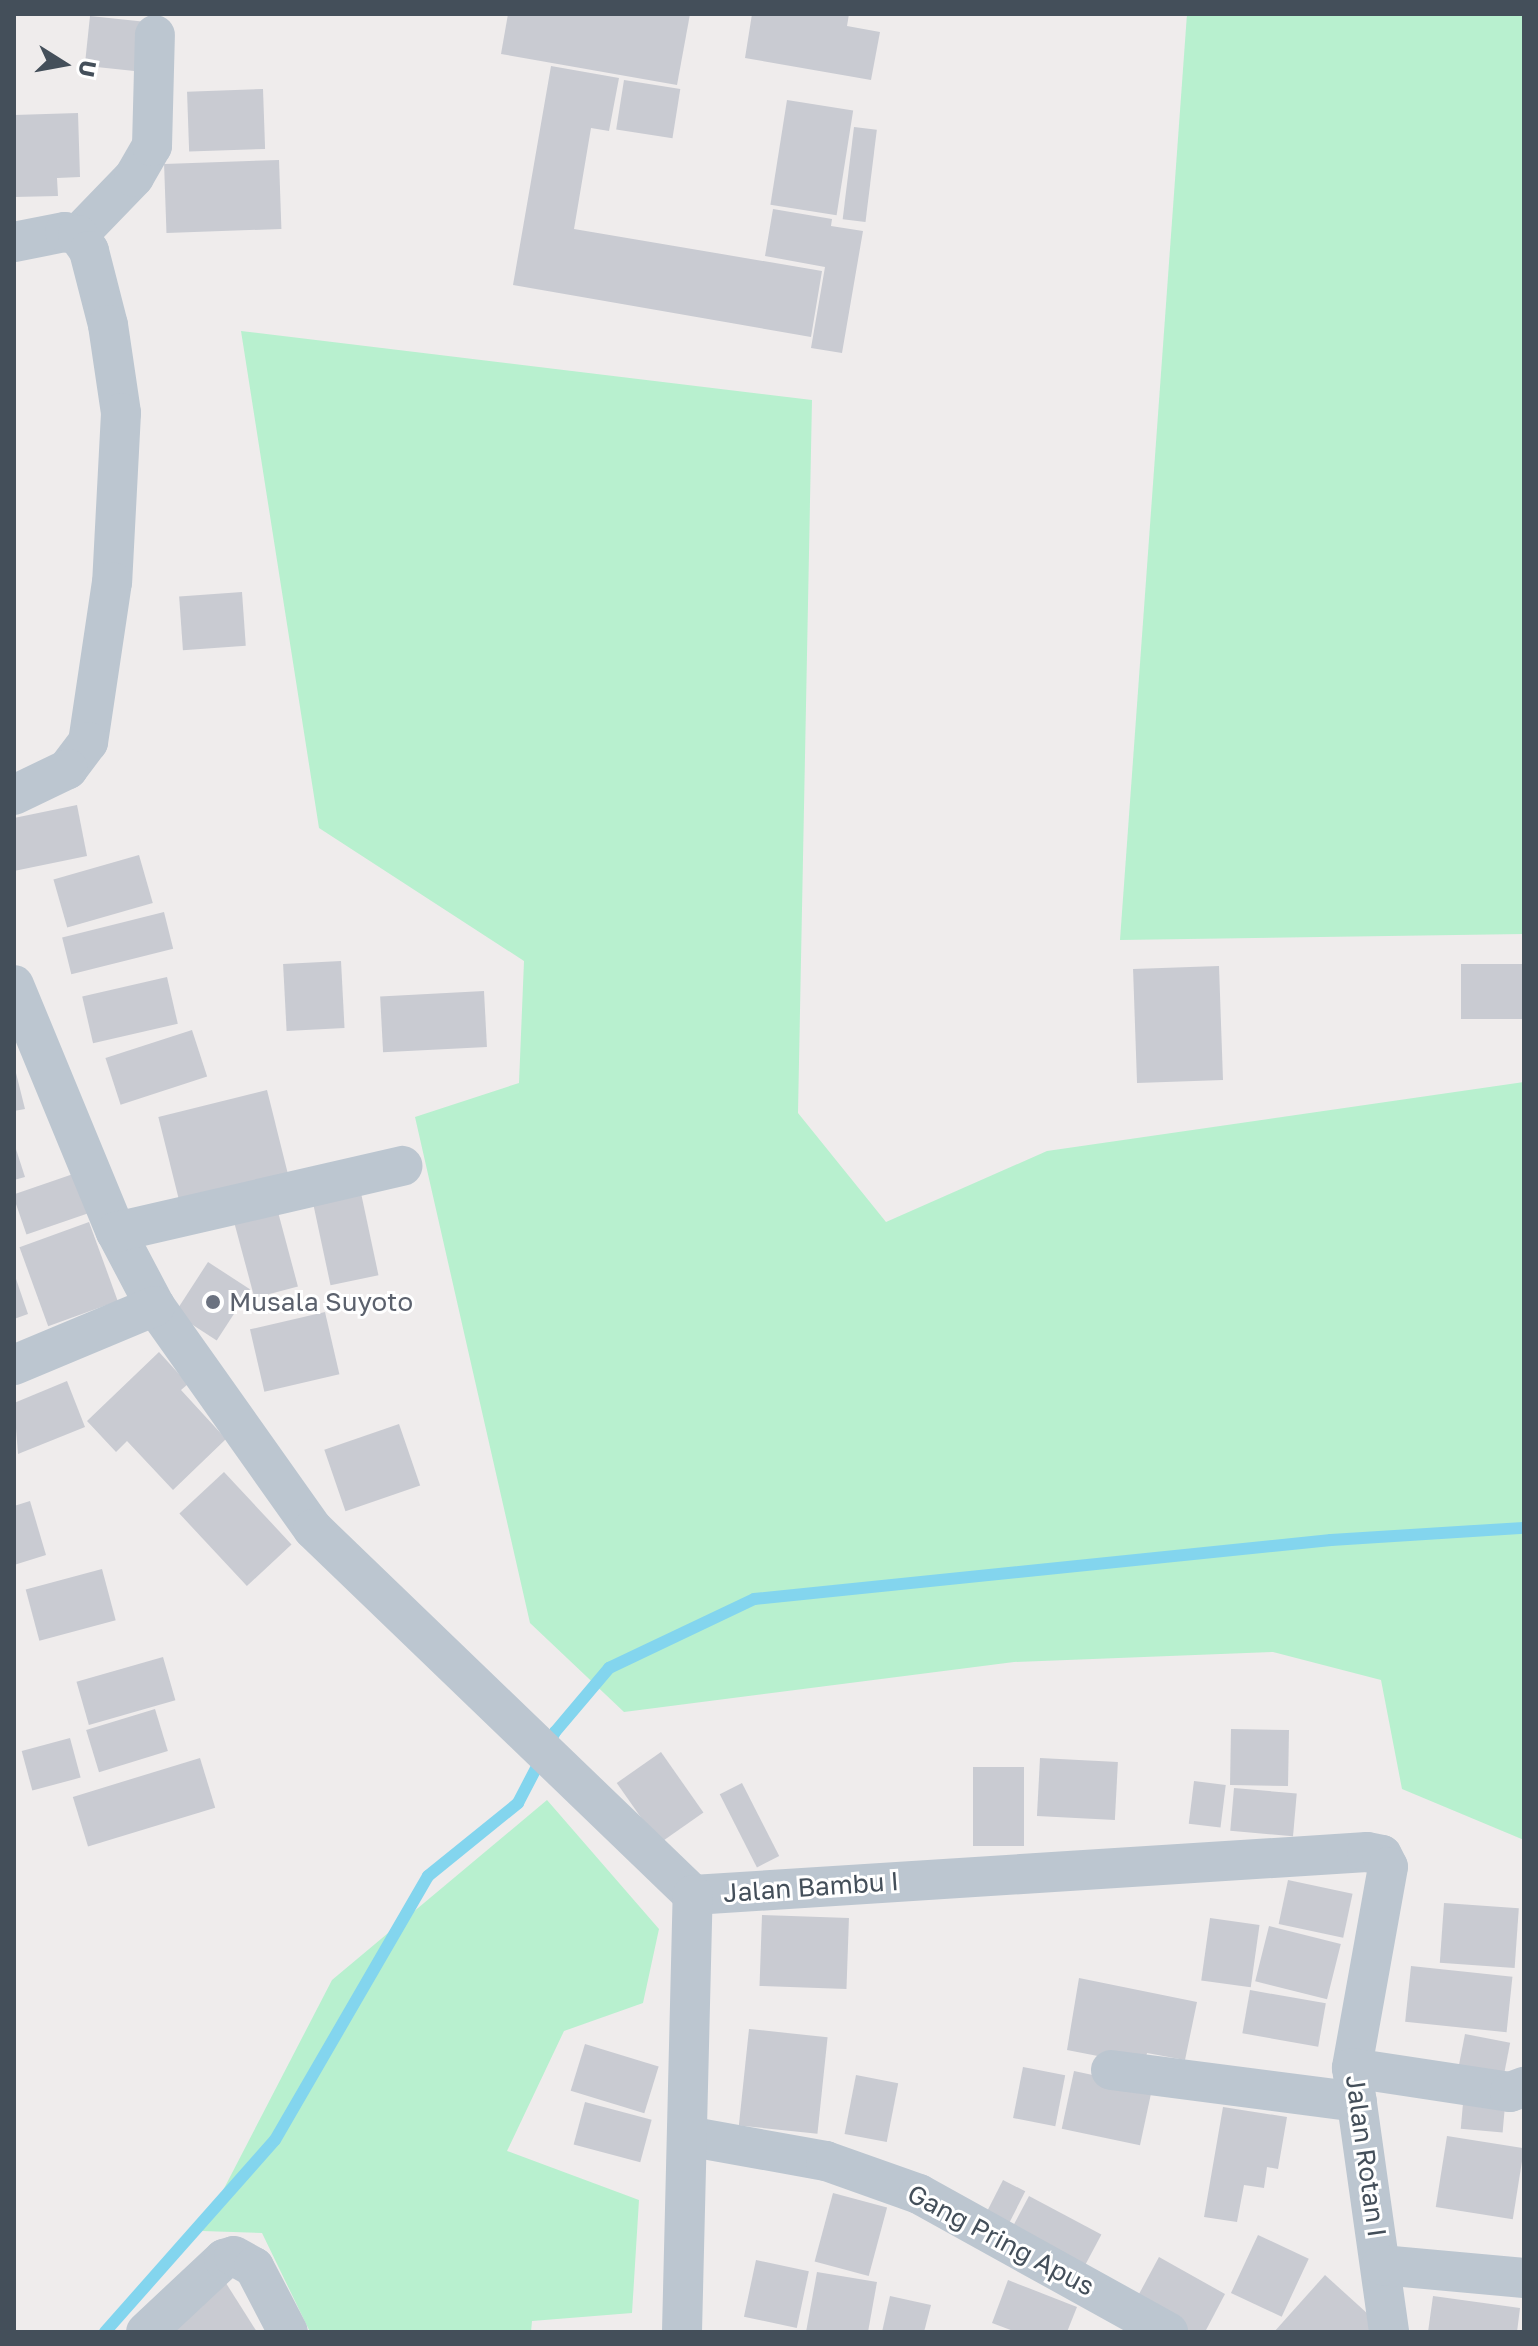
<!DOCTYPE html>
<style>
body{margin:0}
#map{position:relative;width:1538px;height:2346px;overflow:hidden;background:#efecec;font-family:"Golos Text",sans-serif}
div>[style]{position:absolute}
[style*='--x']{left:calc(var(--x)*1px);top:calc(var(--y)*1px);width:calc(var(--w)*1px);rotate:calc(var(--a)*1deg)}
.green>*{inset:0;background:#b8f0cf}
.stream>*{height:12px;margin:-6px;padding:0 6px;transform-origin:6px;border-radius:6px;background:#83d5ee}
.building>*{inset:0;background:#c9cbd2;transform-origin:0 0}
.street>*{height:40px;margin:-20px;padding:0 20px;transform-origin:20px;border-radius:20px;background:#bcc6d0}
.dots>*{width:22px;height:22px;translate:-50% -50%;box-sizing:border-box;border:4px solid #fff;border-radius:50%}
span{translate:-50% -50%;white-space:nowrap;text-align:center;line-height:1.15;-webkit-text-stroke:6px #fff;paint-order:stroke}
.worship-label{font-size:26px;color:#5b616d}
.left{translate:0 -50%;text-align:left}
.street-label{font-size:26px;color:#444f5a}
.frame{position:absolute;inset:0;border:16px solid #444f5a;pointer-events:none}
.north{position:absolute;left:24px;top:24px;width:80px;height:80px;-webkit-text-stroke:6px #fff;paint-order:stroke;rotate:101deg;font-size:22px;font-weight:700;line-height:32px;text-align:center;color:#444f5a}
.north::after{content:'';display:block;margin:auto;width:28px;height:36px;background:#444f5a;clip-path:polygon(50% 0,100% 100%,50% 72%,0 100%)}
</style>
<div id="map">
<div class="green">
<div style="clip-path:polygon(1187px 14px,1524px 14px,1524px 934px,1120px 940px)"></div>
<div style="clip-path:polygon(241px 331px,812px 400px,798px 1113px,886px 1222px,1047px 1151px,1524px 1082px,1524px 1840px,1402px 1789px,1381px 1680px,1273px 1652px,1014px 1662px,624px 1712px,530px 1623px,415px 1117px,519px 1083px,524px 961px,319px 828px)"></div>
<div style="clip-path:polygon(547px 1800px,659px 1929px,643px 2003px,564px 2031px,507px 2151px,639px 2200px,632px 2313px,532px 2321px,531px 2332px,310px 2332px,262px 2233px,202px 2231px,332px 1980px)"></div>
</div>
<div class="stream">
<div style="--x:105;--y:2332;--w:256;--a:-48.5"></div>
<div style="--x:275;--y:2140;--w:305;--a:-59.9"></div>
<div style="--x:428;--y:1876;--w:116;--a:-39"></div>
<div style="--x:518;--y:1803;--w:80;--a:-62.5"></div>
<div style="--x:555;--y:1732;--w:84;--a:-49.8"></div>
<div style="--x:609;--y:1668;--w:161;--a:-25.4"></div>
<div style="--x:754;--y:1599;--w:580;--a:-5.84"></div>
<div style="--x:1331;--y:1540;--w:193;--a:-3.6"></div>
</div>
<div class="building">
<div style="clip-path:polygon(508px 14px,690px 14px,677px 85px,501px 54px)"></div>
<div style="clip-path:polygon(752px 14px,849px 14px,847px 26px,880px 32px,871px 80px,745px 58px)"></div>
<div style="left:90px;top:16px;width:57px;height:50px;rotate:6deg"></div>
<div style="clip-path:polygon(551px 66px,619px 78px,609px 131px,591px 128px,574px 229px,822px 271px,811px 337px,513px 285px)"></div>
<div style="left:624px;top:80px;width:57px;height:50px;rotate:9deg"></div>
<div style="left:263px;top:89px;width:60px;height:76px;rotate:88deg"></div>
<div style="left:787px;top:100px;width:67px;height:106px;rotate:9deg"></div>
<div style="clip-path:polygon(78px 113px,80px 177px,57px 178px,58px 196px,14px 197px,14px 115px)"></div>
<div style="left:854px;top:127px;width:23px;height:93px;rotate:7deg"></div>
<div style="left:279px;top:160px;width:69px;height:115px;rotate:88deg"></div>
<div style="clip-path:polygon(773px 209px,832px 219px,831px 226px,863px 231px,842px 353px,811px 348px,825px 267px,765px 256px)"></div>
<div style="left:242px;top:592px;width:54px;height:63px;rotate:86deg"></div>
<div style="clip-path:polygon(77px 805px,87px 856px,14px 871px,14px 818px)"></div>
<div style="left:139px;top:855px;width:50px;height:89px;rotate:74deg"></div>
<div style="left:164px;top:912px;width:38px;height:105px;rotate:76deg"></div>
<div style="left:341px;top:961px;width:67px;height:58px;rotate:87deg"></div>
<div style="left:1524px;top:964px;width:55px;height:63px;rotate:90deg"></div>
<div style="left:1219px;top:966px;width:114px;height:86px;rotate:88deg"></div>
<div style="left:167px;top:977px;width:48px;height:87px;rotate:77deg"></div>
<div style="left:484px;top:991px;width:56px;height:104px;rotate:87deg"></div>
<div style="left:192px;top:1030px;width:49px;height:91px;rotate:72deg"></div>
<div style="clip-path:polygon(14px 1065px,25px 1109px,14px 1111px)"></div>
<div style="left:267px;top:1090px;width:87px;height:112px;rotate:76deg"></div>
<div style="clip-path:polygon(14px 1143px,25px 1177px,14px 1180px)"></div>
<div style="left:79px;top:1172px;width:42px;height:70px;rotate:71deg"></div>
<div style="left:361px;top:1193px;width:84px;height:49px;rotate:78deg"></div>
<div style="left:278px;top:1212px;width:77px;height:45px;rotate:75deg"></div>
<div style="left:89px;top:1222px;width:84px;height:74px;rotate:70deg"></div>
<div style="left:208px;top:1262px;width:50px;height:61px;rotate:33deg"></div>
<div style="clip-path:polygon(14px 1273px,28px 1314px,14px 1319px)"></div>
<div style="left:325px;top:1312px;width:64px;height:77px;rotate:77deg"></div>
<div style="clip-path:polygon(159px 1352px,188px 1384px,181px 1390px,226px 1439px,173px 1490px,127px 1441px,116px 1452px,87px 1421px)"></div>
<div style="clip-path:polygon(67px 1381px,85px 1427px,18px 1454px,14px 1403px)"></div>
<div style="left:399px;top:1424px;width:65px;height:79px;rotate:71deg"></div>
<div style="left:224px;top:1472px;width:99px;height:61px;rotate:47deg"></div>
<div style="clip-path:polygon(30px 1501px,46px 1555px,14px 1565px,14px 1506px)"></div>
<div style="left:102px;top:1569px;width:53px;height:79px;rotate:75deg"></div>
<div style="left:163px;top:1657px;width:45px;height:90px;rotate:74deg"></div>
<div style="left:155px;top:1709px;width:44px;height:72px;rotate:73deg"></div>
<div style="left:1231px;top:1729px;width:58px;height:56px;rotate:1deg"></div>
<div style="left:70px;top:1738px;width:41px;height:50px;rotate:75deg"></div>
<div style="left:661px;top:1752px;width:74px;height:54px;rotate:55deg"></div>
<div style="left:200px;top:1758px;width:52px;height:133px;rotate:73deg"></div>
<div style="left:1040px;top:1758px;width:78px;height:58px;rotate:3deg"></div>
<div style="left:973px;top:1767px;width:51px;height:79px"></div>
<div style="left:1194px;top:1781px;width:32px;height:43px;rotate:7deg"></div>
<div style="left:742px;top:1783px;width:82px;height:25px;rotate:63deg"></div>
<div style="left:1234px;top:1788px;width:63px;height:43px;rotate:5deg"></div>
<div style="left:1288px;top:1880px;width:66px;height:45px;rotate:12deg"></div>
<div style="left:1444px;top:1903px;width:75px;height:60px;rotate:4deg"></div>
<div style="left:762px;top:1915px;width:87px;height:71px;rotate:2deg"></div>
<div style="left:1210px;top:1918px;width:50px;height:63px;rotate:8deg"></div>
<div style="left:1269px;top:1926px;width:74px;height:57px;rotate:14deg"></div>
<div style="left:1411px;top:1966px;width:102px;height:56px;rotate:6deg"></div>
<div style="clip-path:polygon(1079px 1978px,1197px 2002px,1185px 2060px,1147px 2053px,1144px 2065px,1067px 2050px)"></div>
<div style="left:1250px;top:1990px;width:77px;height:44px;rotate:10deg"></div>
<div style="left:749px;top:2029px;width:79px;height:97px;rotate:6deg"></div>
<div style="left:1465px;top:2034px;width:46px;height:43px;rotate:11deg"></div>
<div style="left:585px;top:2044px;width:77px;height:49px;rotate:17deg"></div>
<div style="left:1023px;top:2067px;width:43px;height:52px;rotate:11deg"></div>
<div style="left:1074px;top:2071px;width:80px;height:59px;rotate:12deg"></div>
<div style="left:856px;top:2075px;width:43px;height:60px;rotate:11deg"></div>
<div style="left:1464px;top:2092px;width:42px;height:37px;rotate:5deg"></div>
<div style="left:585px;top:2102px;width:69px;height:44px;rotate:15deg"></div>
<div style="clip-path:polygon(1223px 2107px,1287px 2117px,1278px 2169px,1267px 2167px,1264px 2188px,1244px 2185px,1237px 2222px,1204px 2217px)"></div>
<div style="left:1447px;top:2136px;width:78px;height:72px;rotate:9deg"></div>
<div style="left:1003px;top:2180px;width:25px;height:47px;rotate:27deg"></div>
<div style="left:833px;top:2193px;width:56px;height:71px;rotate:15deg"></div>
<div style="left:1029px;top:2196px;width:82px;height:47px;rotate:28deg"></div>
<div style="left:1258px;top:2235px;width:56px;height:64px;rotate:25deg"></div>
<div style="clip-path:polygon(1159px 2257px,1225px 2294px,1205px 2332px,1177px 2332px,1132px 2307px)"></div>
<div style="left:756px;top:2260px;width:54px;height:58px;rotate:12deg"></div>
<div style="clip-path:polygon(817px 2272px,877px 2282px,868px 2332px,806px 2332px)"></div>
<div style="clip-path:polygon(1325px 2275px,1379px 2324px,1371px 2332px,1274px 2332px)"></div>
<div style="clip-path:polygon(224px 2280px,257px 2332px,174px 2332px)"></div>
<div style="clip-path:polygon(1008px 2280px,1077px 2307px,1067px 2332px,1016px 2332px,992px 2323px)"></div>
<div style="clip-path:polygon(890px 2296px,931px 2305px,924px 2332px,882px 2332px)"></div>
<div style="clip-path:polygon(1433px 2296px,1520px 2308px,1517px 2332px,1428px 2332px)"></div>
</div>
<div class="street">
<div style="--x:78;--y:235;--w:81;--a:-46"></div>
<div style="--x:134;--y:177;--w:36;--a:-60"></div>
<div style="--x:152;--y:146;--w:111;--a:-88.5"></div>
<div style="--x:14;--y:242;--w:52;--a:-11.1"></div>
<div style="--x:65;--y:232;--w:13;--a:13"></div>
<div style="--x:78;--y:235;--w:19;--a:55"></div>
<div style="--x:89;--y:251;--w:76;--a:75.6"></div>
<div style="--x:108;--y:325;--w:89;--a:81.6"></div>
<div style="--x:121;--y:413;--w:169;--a:93"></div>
<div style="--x:112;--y:582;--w:162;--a:98.5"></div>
<div style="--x:88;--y:742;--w:34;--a:127"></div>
<div style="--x:68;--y:769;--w:60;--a:154.3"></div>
<div style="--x:14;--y:985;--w:267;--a:67.6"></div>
<div style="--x:116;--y:1232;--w:84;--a:62.2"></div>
<div style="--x:155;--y:1306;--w:273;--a:54.7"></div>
<div style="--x:313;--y:1529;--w:528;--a:43.92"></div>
<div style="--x:116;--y:1232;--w:294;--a:-13"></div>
<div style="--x:14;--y:1365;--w:153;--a:-22.7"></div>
<div style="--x:693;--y:1895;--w:675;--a:-3.65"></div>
<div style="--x:1367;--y:1852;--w:15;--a:11"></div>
<div style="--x:1382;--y:1855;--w:13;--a:63"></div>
<div style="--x:1388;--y:1867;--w:204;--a:100.2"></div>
<div style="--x:1352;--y:2068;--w:267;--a:82"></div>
<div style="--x:1352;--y:2068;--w:160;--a:8.6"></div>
<div style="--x:1510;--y:2092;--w:15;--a:-20"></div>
<div style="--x:1111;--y:2070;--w:248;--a:7.4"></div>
<div style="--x:687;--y:2136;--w:141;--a:10.2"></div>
<div style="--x:826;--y:2161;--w:99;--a:19.5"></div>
<div style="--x:919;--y:2194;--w:285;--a:29"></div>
<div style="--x:1381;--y:2265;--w:144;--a:5.2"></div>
<div style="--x:146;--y:2332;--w:107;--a:-43.1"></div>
<div style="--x:224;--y:2259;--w:10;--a:-17"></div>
<div style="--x:234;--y:2256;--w:23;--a:29"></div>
<div style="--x:254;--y:2267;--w:73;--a:62.4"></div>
<div style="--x:682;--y:2332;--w:437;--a:-88.6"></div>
</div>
<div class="dots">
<div style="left:213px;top:1302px;background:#6b7280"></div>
</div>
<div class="worship-label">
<span class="left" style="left:229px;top:1302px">Musala Suyoto</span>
</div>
<div class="street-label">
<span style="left:811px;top:1887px;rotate:-4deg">Jalan Bambu I</span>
<span style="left:1366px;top:2156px;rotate:82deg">Jalan Rotan I</span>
<span style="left:1001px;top:2240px;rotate:28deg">Gang Pring Apus</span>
</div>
<div class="frame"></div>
<div class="north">U</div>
</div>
